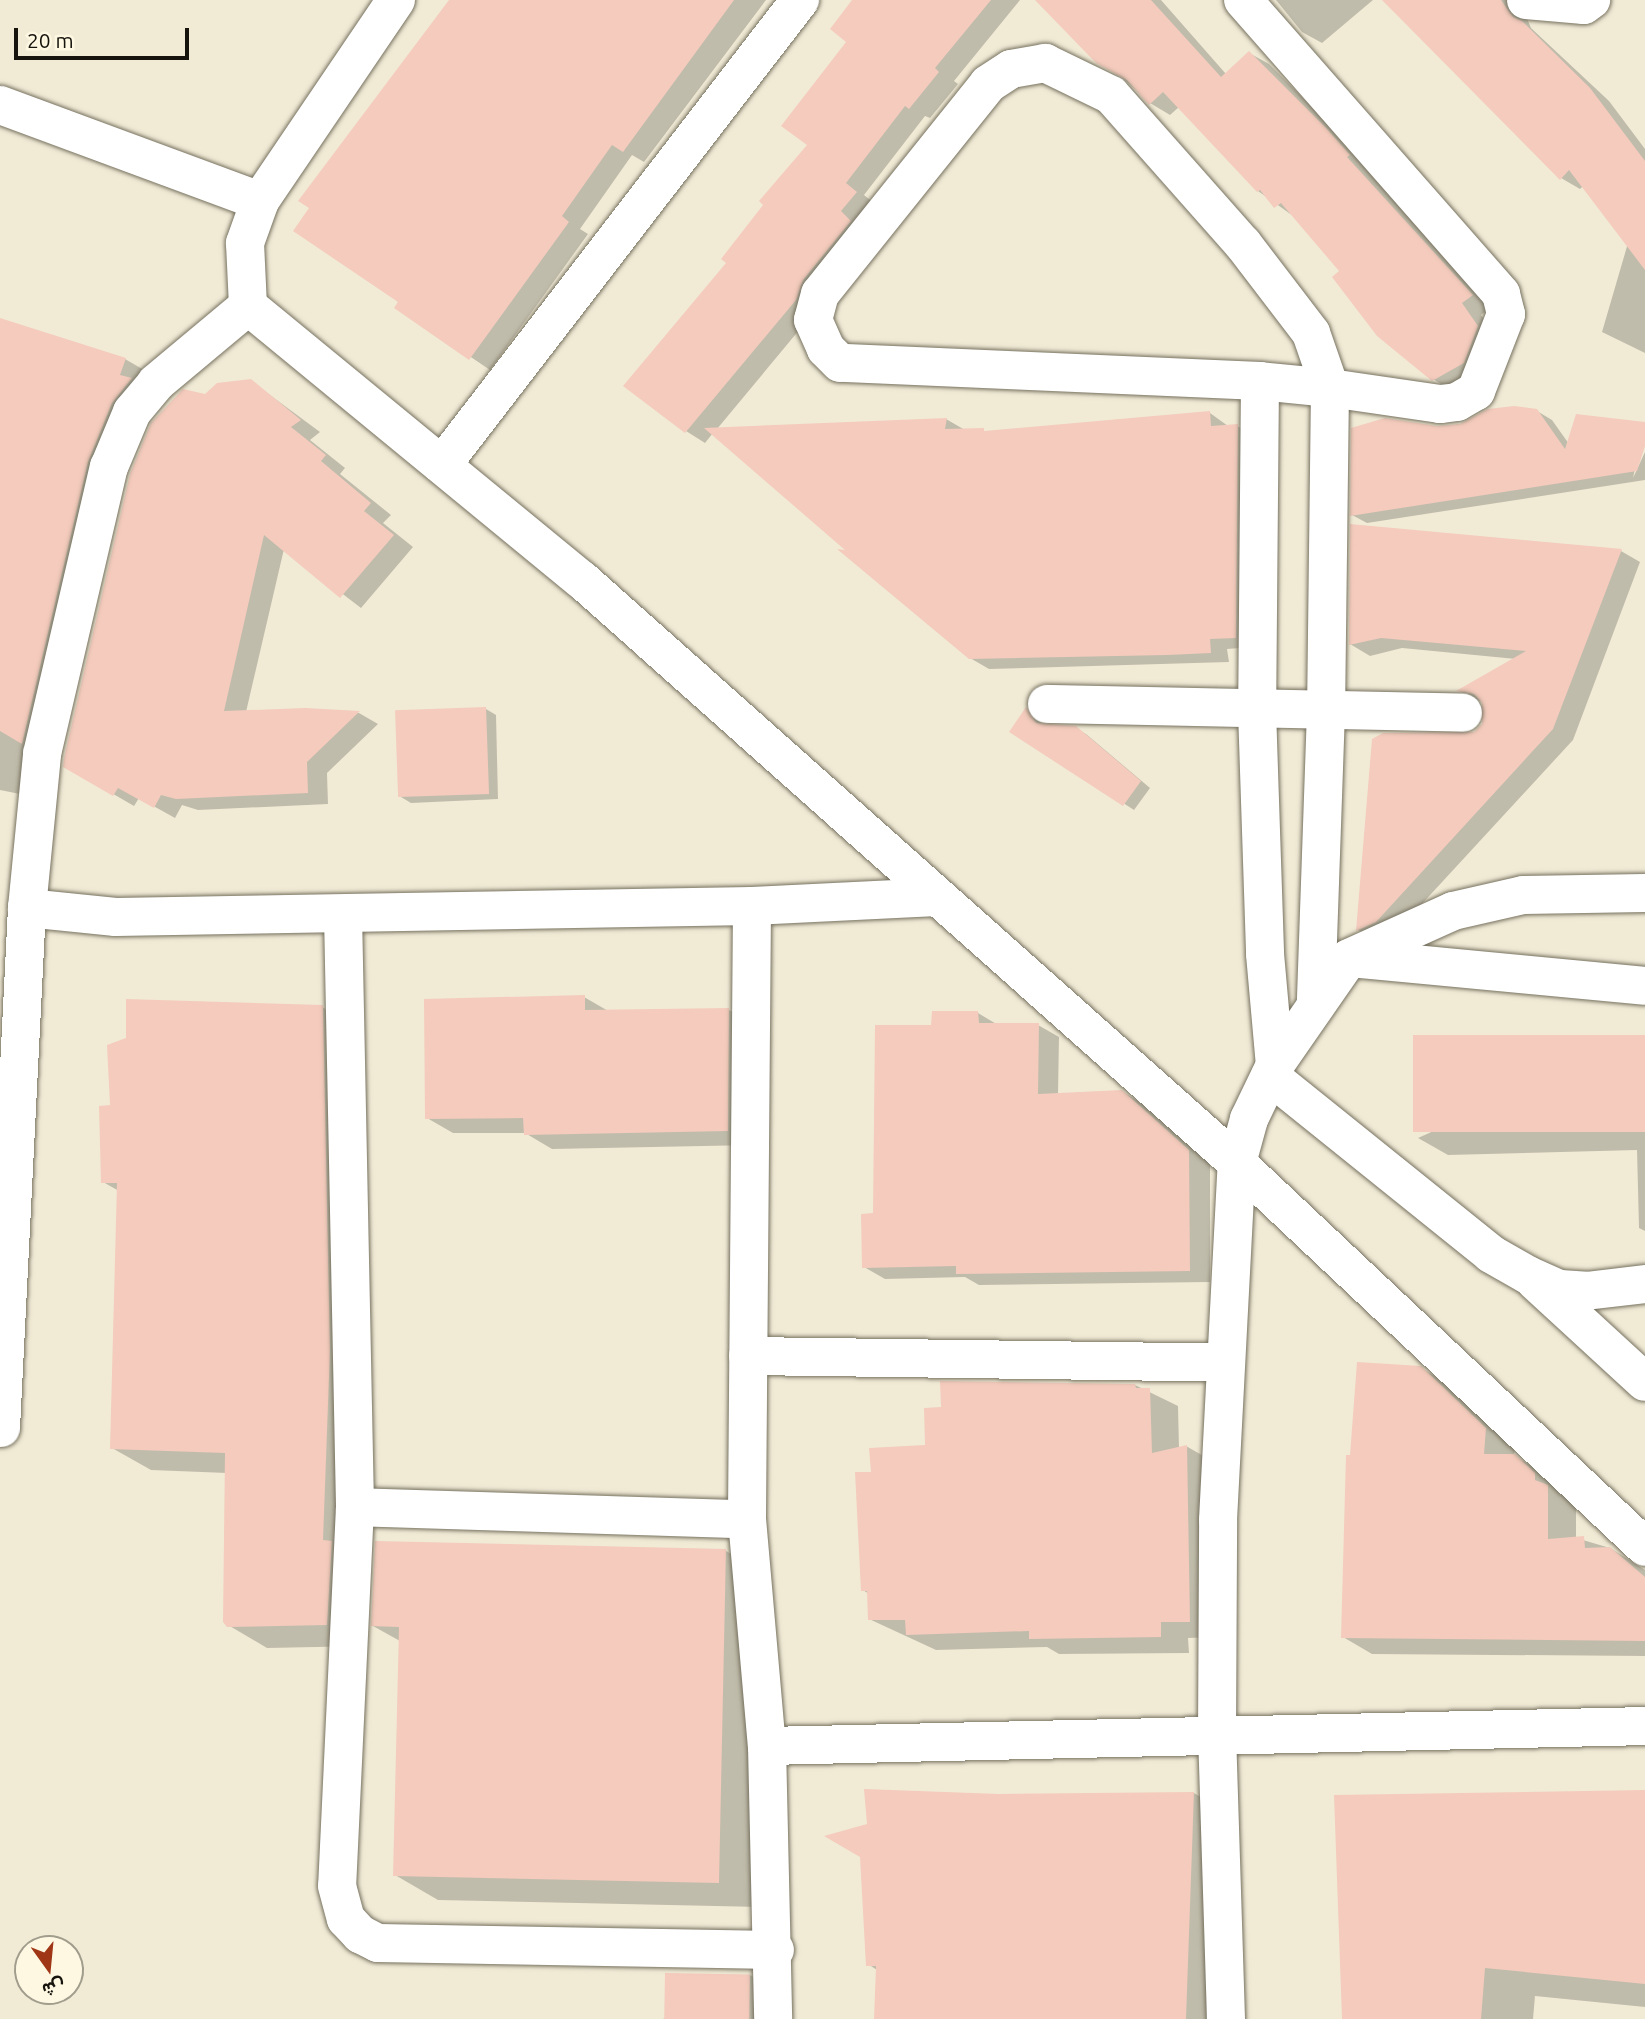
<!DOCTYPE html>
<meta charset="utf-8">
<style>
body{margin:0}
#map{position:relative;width:1645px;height:2019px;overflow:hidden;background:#f1ebd6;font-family:Ubuntu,Vazirmatn,sans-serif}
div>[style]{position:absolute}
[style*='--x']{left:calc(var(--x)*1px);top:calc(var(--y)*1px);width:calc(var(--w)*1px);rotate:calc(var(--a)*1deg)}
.shadow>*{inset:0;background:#0003}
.building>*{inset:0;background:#f4cbbd;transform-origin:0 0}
.roads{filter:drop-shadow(0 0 2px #76715f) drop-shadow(0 0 2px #76715f)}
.street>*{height:38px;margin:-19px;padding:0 19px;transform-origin:19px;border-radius:19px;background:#fff}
span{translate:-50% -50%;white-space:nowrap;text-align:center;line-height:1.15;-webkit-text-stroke:5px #fef8e3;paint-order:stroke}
.north{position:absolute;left:14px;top:1935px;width:70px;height:70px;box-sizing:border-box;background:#fef8e3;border:2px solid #a19d8d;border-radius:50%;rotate:165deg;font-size:19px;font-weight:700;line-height:28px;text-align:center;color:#16140d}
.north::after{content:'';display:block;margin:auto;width:24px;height:32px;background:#9f3716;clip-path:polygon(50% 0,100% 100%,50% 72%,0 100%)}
.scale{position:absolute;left:14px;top:28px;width:175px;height:32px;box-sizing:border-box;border:4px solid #16140d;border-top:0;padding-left:9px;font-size:21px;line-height:24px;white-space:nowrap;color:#16140d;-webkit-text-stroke:5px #fef8e3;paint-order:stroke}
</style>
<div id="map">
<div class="shadow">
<div style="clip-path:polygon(451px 0,766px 0,644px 162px,632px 155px,580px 229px,588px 234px,490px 370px,397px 307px)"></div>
<div style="clip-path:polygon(854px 0,1020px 0,954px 81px,958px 84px,930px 118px,925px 116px,864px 195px,875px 204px,815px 311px,717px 429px,946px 419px,965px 430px,990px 432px,1210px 413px,1228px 426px,1237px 426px,1255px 436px,1253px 647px,1227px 649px,1229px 662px,989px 669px,970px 658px,713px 433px,705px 443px,686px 431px,728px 262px,809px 145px,849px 42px)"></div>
<div style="clip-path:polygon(1037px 0,1161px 0,1226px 74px,1249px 53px,1269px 64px,1346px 141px,1368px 167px,1366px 169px,1491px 307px,1481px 315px,1497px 338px,1453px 391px,1433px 379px,1296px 218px,1258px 191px,1179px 107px,1170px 115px,1150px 103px)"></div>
<div style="clip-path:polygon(1276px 0,1373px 0,1322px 43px,1302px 32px)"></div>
<div style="clip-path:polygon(1385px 0,1530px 0,1523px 9px,1531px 28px,1609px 101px,1645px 149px,1645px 353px,1602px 332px,1628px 243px,1583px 186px,1580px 189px,1561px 178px)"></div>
<div style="clip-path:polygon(0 320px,125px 359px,144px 370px,25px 795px,0 790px)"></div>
<div style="clip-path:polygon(251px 381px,320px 432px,310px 440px,345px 468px,340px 474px,391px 515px,383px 523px,413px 547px,361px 608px,284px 549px,246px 712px,359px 713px,378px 724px,327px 773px,328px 804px,198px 810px,182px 805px,175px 818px,139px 798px,134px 806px,65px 766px,206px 396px)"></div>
<div style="clip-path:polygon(1537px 411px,1552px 420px,1569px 444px,1645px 424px,1633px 478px,1645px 452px,1645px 480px,1367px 523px,1352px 515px,1443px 427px)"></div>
<div style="clip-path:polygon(1621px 551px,1640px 562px,1573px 740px,1396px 932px,1377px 941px,1358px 930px,1484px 724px,1484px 703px,1460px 691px,1516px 659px,1402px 648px,1370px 656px,1350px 644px)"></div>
<div style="clip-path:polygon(486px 709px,496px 715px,498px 799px,411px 803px,401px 797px)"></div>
<div style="clip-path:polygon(1026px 709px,1043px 725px,1075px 728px,1086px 734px,1150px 788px,1134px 810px,1012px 731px)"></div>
<div style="clip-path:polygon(584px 997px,610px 1012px,729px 1010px,755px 1025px,754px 1145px,552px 1149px,525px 1133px,453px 1133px,427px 1118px)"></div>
<div style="clip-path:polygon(322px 1007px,361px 1029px,366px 1646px,267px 1648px,228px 1625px,227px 1473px,151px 1470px,112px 1448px,119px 1191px,103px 1182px,112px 1107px)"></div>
<div style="clip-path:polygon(978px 1013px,998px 1025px,1038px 1025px,1059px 1037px,1058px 1095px,1121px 1091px,1143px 1104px,1210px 1163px,1210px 1282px,979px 1285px,965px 1277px,885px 1279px,864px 1267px,874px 1215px,933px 1027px)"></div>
<div style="clip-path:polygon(1645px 1036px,1645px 1231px,1639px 1228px,1637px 1150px,1448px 1155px,1418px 1138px)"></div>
<div style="clip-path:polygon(1421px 1368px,1450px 1385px,1515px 1446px,1514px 1456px,1544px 1473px,1576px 1504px,1576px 1538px,1610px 1548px,1645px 1570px,1645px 1656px,1372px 1654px,1343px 1637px,1351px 1457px)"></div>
<div style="clip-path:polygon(1135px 1385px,1178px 1406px,1179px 1448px,1186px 1446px,1214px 1462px,1217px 1637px,1188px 1638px,1189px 1653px,1059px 1654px,1047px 1647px,936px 1650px,869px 1619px,869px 1594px,863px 1590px,873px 1474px,927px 1447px)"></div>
<div style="clip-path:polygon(726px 1551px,769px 1575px,761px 1907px,438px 1900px,395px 1875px,400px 1641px,373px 1626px)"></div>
<div style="clip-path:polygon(1645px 1792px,1645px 2007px,1535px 1996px,1533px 2019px,1343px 2019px)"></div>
<div style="clip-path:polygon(1194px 1793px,1214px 1805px,1206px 2019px,876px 2019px,877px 1970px,868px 1964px,999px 1795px)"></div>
<div style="clip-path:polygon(750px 1975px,776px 1991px,776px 2019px,663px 2019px)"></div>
</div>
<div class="building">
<div style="clip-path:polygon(449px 0,734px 0,623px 152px,612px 145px,562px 216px,569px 222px,469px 360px,394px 308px,398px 302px,293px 231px,309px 208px,298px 201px)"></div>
<div style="clip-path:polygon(852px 0,991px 0,935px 68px,939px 72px,909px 109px,905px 106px,846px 183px,857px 192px,841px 211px,851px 221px,803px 280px,796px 300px,685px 433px,623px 386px,726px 263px,721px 259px,763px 205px,759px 201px,807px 145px,781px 126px,846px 42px,830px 29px)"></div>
<div style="clip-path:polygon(1035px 0,1151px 0,1221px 77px,1249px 51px,1326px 128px,1350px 155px,1347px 157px,1473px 295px,1462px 303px,1478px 326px,1464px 363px,1432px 381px,1377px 336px,1332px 277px,1339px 271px,1281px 203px,1274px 208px,1260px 190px,1257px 192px,1163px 92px,1149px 105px,1127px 80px,1096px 63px)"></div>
<div style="clip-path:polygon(1382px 0,1501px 0,1513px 17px,1522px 21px,1590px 88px,1645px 161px,1645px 270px,1569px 170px,1560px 180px)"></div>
<div style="clip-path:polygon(0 318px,126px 358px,120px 375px,132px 378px,112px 403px,88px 462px,22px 744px,0 731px)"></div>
<div style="clip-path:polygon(251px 379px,301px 420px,291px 427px,326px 455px,321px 461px,371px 503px,364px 511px,394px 535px,340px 598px,264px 535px,224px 711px,305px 708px,360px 711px,307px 762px,308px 793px,176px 799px,161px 795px,154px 808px,118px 788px,113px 796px,63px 767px,64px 758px,130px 474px,151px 423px,183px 389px,205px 394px,217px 383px)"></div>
<div style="clip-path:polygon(1514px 406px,1537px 409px,1565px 449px,1576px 414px,1645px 422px,1645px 446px,1637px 471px,1350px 516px,1351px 428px,1385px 418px,1437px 426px,1460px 424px,1488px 409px)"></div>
<div style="clip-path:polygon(1210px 411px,1211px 426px,1238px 424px,1236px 638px,1210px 639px,1211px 653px,1167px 655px,969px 659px,837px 549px,845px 550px,704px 428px,947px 418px,945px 429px,984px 428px,984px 431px)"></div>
<div style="clip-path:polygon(1350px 524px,1622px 549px,1553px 729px,1376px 922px,1356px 931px,1372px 739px,1383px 733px,1474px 732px,1482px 724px,1482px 703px,1474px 694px,1456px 691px,1526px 651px,1381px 638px,1349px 645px)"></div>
<div style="left:486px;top:707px;width:87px;height:91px;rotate:88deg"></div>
<div style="clip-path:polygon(1026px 707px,1036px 723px,1076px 726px,1141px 781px,1123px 806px,1009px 732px)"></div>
<div style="clip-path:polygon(585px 995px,585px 1010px,729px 1008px,728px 1131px,524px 1135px,523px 1118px,425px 1119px,424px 999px)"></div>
<div style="clip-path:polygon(126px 999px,323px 1005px,330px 1350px,323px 1540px,332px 1541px,327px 1625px,227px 1627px,223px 1622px,225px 1453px,110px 1449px,117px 1183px,101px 1183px,99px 1106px,110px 1105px,107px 1045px,126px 1038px)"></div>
<div style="clip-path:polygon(932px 1011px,978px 1011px,979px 1023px,1039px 1023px,1038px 1094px,1122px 1090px,1189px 1150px,1190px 1271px,956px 1274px,956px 1266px,862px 1268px,861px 1214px,873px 1213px,875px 1025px,931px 1025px)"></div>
<div style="left:1645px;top:1035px;width:97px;height:232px;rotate:90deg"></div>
<div style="clip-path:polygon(1357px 1362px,1421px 1366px,1486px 1428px,1484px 1454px,1515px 1454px,1535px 1473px,1535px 1480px,1548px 1485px,1548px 1539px,1584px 1536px,1585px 1548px,1610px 1547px,1645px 1577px,1645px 1641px,1341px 1638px,1346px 1455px,1350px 1455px)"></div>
<div style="clip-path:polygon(940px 1381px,1135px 1384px,1136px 1388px,1150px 1388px,1152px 1453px,1187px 1445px,1190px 1622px,1161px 1622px,1161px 1637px,1029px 1639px,1029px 1631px,906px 1635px,905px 1620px,868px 1620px,867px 1591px,861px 1591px,855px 1472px,871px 1472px,869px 1448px,925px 1445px,924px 1408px,941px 1407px)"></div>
<div style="clip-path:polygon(375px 1541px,726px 1549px,719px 1883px,393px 1876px,399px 1627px,371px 1626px)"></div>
<div style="clip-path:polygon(864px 1789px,999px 1794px,1194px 1792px,1186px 2019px,874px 2019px,876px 1966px,866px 1966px,860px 1857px,824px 1836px,867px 1824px)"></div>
<div style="clip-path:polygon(1645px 1790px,1645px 1984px,1485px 1968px,1481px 2019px,1342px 2019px,1334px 1795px)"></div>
<div style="left:665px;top:1973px;width:85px;height:46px;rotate:1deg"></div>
</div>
<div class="roads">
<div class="street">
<div style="--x:396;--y:0;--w:243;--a:124.1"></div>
<div style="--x:260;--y:201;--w:45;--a:109.7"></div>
<div style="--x:245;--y:243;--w:63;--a:87.3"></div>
<div style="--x:248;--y:306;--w:432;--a:39.4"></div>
<div style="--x:582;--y:580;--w:877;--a:41.67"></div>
<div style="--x:1237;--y:1163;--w:560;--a:43.26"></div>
<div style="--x:1243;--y:0;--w:391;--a:48.7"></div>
<div style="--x:1501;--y:294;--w:21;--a:76"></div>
<div style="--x:1506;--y:314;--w:83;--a:111.3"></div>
<div style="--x:1476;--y:391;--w:22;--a:150"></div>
<div style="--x:1457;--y:402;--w:17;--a:173"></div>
<div style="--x:1440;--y:404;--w:111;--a:-171.7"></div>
<div style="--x:1330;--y:388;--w:70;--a:-174.3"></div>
<div style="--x:1260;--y:381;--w:420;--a:-177.5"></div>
<div style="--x:840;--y:363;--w:20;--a:-135"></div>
<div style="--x:826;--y:349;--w:32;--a:-114"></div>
<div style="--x:813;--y:320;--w:27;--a:-75"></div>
<div style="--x:820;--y:294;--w:269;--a:-51.3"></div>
<div style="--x:988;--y:84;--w:27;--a:-33"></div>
<div style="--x:1011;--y:69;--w:35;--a:-10"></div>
<div style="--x:1045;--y:63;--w:73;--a:25.9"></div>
<div style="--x:1111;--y:95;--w:199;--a:48.5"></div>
<div style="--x:1243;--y:244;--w:112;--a:52.6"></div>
<div style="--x:1311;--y:333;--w:58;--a:70.9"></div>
<div style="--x:1330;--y:388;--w:323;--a:90.7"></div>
<div style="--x:1326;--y:711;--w:290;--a:92"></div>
<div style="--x:1526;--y:0;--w:58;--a:4.9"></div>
<div style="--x:1584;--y:5;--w:9;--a:-36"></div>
<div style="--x:0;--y:105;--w:277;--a:20.3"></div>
<div style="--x:1260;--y:381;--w:329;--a:90.5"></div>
<div style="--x:1257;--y:710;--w:244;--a:88.1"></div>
<div style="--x:1265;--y:954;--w:111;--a:84.9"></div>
<div style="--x:442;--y:465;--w:587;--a:-52.41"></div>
<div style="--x:1047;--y:704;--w:416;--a:1.2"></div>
<div style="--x:752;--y:906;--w:613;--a:90.47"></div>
<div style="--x:747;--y:1519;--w:228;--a:85"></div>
<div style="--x:767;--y:1746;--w:273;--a:88.7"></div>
<div style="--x:27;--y:908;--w:89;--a:5.8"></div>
<div style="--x:116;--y:917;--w:636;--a:-0.99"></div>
<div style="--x:752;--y:906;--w:185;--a:-2.8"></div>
<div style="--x:343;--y:914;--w:593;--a:88.84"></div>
<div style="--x:355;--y:1507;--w:379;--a:92.7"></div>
<div style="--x:337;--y:1886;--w:34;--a:75"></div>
<div style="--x:346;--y:1919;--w:21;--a:47"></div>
<div style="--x:360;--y:1934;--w:20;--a:27"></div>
<div style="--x:378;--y:1943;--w:397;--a:1"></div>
<div style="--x:1351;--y:958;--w:295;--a:5.4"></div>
<div style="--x:1270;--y:1076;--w:284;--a:38.8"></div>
<div style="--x:1491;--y:1254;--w:43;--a:29.6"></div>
<div style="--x:1528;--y:1275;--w:35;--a:24"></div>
<div style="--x:1560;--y:1289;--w:26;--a:4"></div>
<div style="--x:1586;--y:1291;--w:59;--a:-6.8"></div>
<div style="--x:1535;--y:1281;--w:149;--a:42.6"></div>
<div style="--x:748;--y:1356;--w:478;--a:0.8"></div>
<div style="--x:1;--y:1428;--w:521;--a:-87.14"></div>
<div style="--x:27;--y:908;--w:155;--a:-84.4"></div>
<div style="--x:42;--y:754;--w:295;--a:-76.9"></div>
<div style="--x:109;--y:467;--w:60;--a:-67.3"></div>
<div style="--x:132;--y:412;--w:38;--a:-50"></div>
<div style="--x:156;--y:383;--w:120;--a:-39.9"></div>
<div style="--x:355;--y:1507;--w:392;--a:1.8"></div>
<div style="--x:767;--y:1746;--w:878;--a:-1.3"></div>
<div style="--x:1226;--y:2019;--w:283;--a:-91.8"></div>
<div style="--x:1217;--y:1736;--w:216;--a:-89.7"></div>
<div style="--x:1218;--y:1520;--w:358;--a:-87"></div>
<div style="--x:1237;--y:1163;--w:46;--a:-74.7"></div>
<div style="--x:1249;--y:1119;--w:60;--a:-64.3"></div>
<div style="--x:1275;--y:1065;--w:130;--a:-55.3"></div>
<div style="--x:1349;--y:958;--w:114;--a:-24.3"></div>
<div style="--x:1453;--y:911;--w:72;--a:-12.9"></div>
<div style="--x:1523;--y:895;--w:122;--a:-0.9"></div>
</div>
</div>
<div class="north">ش</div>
<div class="scale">20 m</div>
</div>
